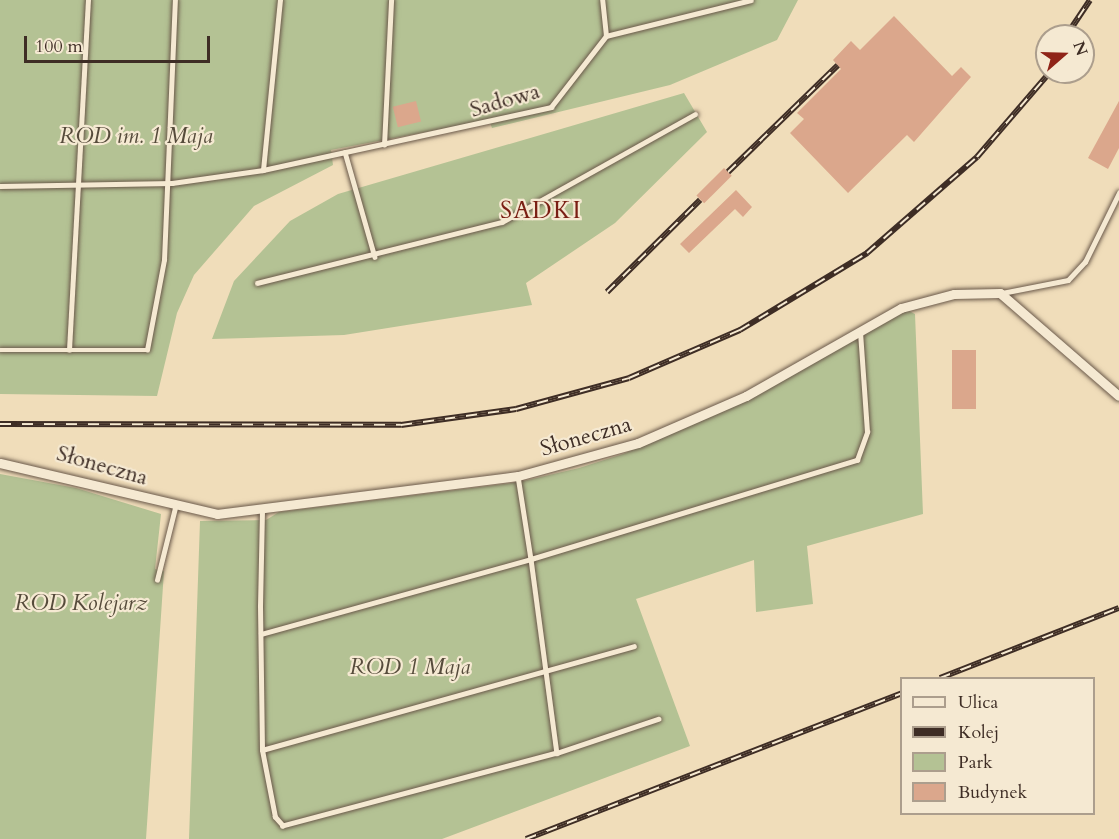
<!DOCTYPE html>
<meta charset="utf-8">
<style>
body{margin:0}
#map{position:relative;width:1119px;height:839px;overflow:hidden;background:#f0ddba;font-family:Cardo,serif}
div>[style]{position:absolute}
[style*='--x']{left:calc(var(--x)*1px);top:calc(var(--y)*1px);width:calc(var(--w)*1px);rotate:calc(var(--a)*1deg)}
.green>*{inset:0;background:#b4c294}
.building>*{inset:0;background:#dba78c;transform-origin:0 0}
.roads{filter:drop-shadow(0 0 2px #6a594a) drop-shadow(0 0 2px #6a594a)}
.service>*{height:4.5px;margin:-2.25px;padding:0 2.25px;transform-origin:2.25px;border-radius:2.25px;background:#f5e9d2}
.minor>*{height:9px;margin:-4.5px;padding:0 4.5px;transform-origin:4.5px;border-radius:4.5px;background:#f5e9d2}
.rail>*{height:6px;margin-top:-3px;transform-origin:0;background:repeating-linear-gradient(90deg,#f5e9d2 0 11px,#3e2d25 0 22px);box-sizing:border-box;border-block:2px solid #3e2d25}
span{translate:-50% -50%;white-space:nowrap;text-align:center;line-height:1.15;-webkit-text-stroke:4.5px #f5e9d2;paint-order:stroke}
.street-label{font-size:22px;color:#3e2d25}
.park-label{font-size:22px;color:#564b3b;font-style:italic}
.neighbourhood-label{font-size:24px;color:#7a1f14;letter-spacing:1.5px}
.legend{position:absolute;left:900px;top:677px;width:195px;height:138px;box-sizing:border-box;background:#f5e9d2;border:2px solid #ac9e8d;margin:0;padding:8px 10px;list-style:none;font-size:18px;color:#3e2d25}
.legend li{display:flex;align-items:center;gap:12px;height:30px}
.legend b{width:30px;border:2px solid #ac9e8d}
.north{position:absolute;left:1035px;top:24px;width:60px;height:60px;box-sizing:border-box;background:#f5e9d2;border:2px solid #ac9e8d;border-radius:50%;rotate:70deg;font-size:16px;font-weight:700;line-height:24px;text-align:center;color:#3e2d25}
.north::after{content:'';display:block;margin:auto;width:21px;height:27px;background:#8f2418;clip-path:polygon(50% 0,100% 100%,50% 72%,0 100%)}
.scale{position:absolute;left:24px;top:36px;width:186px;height:27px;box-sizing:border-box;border:3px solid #3e2d25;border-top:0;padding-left:8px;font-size:18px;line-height:21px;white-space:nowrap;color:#3e2d25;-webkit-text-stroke:4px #f5e9d2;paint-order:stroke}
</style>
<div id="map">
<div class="green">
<div style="clip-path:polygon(0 0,798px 0,777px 40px,670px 85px,492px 128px,489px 120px,331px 150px,333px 165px,254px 206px,194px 275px,177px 313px,157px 396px,0 394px)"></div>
<div style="clip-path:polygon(684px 93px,707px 132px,615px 223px,526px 283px,532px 305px,344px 335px,212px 339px,234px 281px,290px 221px,338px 194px)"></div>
<div style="clip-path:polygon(907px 310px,915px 314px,923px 514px,807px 546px,813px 604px,756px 612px,754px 560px,636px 599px,690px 746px,442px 839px,189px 839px,200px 521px,266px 520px,279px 512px,519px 482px,579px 468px,623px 454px,757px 395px)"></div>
<div style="clip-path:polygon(0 474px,76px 488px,161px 514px,155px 569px,164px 571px,146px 839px,0 839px)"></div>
</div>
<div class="building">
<div style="clip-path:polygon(894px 16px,952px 76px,961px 67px,971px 77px,914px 142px,907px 135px,848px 193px,790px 133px,804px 119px,797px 113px,841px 69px,833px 60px,851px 41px,860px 50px)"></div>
<div style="left:416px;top:101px;width:21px;height:24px;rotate:76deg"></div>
<div style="clip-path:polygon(1119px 101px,1119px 148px,1108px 169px,1088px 158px)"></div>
<div style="left:724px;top:168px;width:11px;height:39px;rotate:45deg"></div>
<div style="clip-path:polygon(736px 190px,752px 207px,743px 217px,735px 209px,689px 253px,680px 244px)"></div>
<div style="left:952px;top:350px;width:24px;height:59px"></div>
</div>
<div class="roads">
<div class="service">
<div style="--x:606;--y:36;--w:149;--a:-13.9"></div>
<div style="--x:384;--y:145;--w:145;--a:-87.2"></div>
<div style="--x:345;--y:152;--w:109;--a:74.1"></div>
<div style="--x:263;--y:170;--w:171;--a:-84.3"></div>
<div style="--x:0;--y:186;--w:172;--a:-1"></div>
<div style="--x:172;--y:183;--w:92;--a:-8.1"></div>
<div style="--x:263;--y:170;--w:295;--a:-12.3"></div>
<div style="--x:551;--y:107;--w:90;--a:-52.2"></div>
<div style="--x:606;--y:36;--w:36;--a:-96"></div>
<div style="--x:257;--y:283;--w:252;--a:-14"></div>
<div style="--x:502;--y:222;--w:221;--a:-29.2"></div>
<div style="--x:1002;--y:293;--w:67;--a:-11.1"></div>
<div style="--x:1068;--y:280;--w:25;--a:-47"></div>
<div style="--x:1085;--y:262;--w:77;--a:-63.8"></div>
<div style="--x:0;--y:350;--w:147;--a:0"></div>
<div style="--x:147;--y:350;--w:92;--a:-79.3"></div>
<div style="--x:164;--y:260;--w:260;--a:-87.6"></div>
<div style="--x:69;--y:350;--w:351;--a:-86.9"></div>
<div style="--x:518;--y:476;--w:84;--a:81.1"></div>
<div style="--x:531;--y:559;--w:341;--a:-16.9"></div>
<div style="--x:857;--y:460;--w:30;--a:-70"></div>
<div style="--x:867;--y:432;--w:101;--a:-94"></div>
<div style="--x:157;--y:580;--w:74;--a:-76"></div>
<div style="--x:261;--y:634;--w:280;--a:-15.5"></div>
<div style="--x:531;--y:559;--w:196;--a:82.4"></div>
<div style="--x:557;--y:753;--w:284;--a:165.1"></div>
<div style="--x:283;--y:826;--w:12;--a:-132"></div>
<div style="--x:275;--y:817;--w:68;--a:-101"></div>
<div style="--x:262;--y:750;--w:144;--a:-90.8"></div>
<div style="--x:260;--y:606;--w:98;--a:-88.8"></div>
<div style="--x:262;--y:750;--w:386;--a:-15.6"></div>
<div style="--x:557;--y:753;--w:107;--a:-18.6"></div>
</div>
<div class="minor">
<div style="--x:0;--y:463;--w:223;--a:13.2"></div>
<div style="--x:217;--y:514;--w:303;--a:-7.2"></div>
<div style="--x:518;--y:476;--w:124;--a:-15.4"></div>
<div style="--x:638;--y:443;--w:118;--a:-23.5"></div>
<div style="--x:746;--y:396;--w:178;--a:-29.6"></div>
<div style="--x:901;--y:308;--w:55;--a:-14.8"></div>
<div style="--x:954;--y:294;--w:46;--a:-1.2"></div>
<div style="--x:1000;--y:293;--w:157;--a:40.9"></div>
</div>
</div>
<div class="rail">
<div style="--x:1066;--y:36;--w:43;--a:-56.3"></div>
<div style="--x:728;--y:172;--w:153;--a:-44.2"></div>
<div style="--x:607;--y:292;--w:131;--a:-44.7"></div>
<div style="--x:0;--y:424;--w:401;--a:0.1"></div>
<div style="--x:401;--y:425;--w:116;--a:-7.9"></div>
<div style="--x:516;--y:409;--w:117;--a:-15.3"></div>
<div style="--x:629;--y:378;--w:121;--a:-23.4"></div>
<div style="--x:740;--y:330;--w:149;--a:-31.2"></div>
<div style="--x:867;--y:253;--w:146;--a:-41.1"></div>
<div style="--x:977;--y:157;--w:112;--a:-49.3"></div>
<div style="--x:940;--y:678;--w:192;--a:-21.4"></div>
<div style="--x:526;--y:839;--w:403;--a:-21.2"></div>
</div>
<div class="street-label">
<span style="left:505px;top:101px;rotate:-16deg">Sadowa</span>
<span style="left:586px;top:437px;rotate:-16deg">Słoneczna</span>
<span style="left:102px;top:466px;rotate:16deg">Słoneczna</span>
</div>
<div class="park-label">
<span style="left:136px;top:137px">ROD im. 1 Maja</span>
<span style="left:81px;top:604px">ROD Kolejarz</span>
<span style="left:410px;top:668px">ROD 1 Maja</span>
</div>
<div class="neighbourhood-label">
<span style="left:541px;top:211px">SADKI</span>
</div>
<ul class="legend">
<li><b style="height:8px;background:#f5e9d2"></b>Ulica</li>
<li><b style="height:8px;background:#3e2d25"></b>Kolej</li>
<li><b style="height:16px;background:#b4c294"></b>Park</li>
<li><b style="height:16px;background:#dba78c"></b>Budynek</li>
</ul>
<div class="north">N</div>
<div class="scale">100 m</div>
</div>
